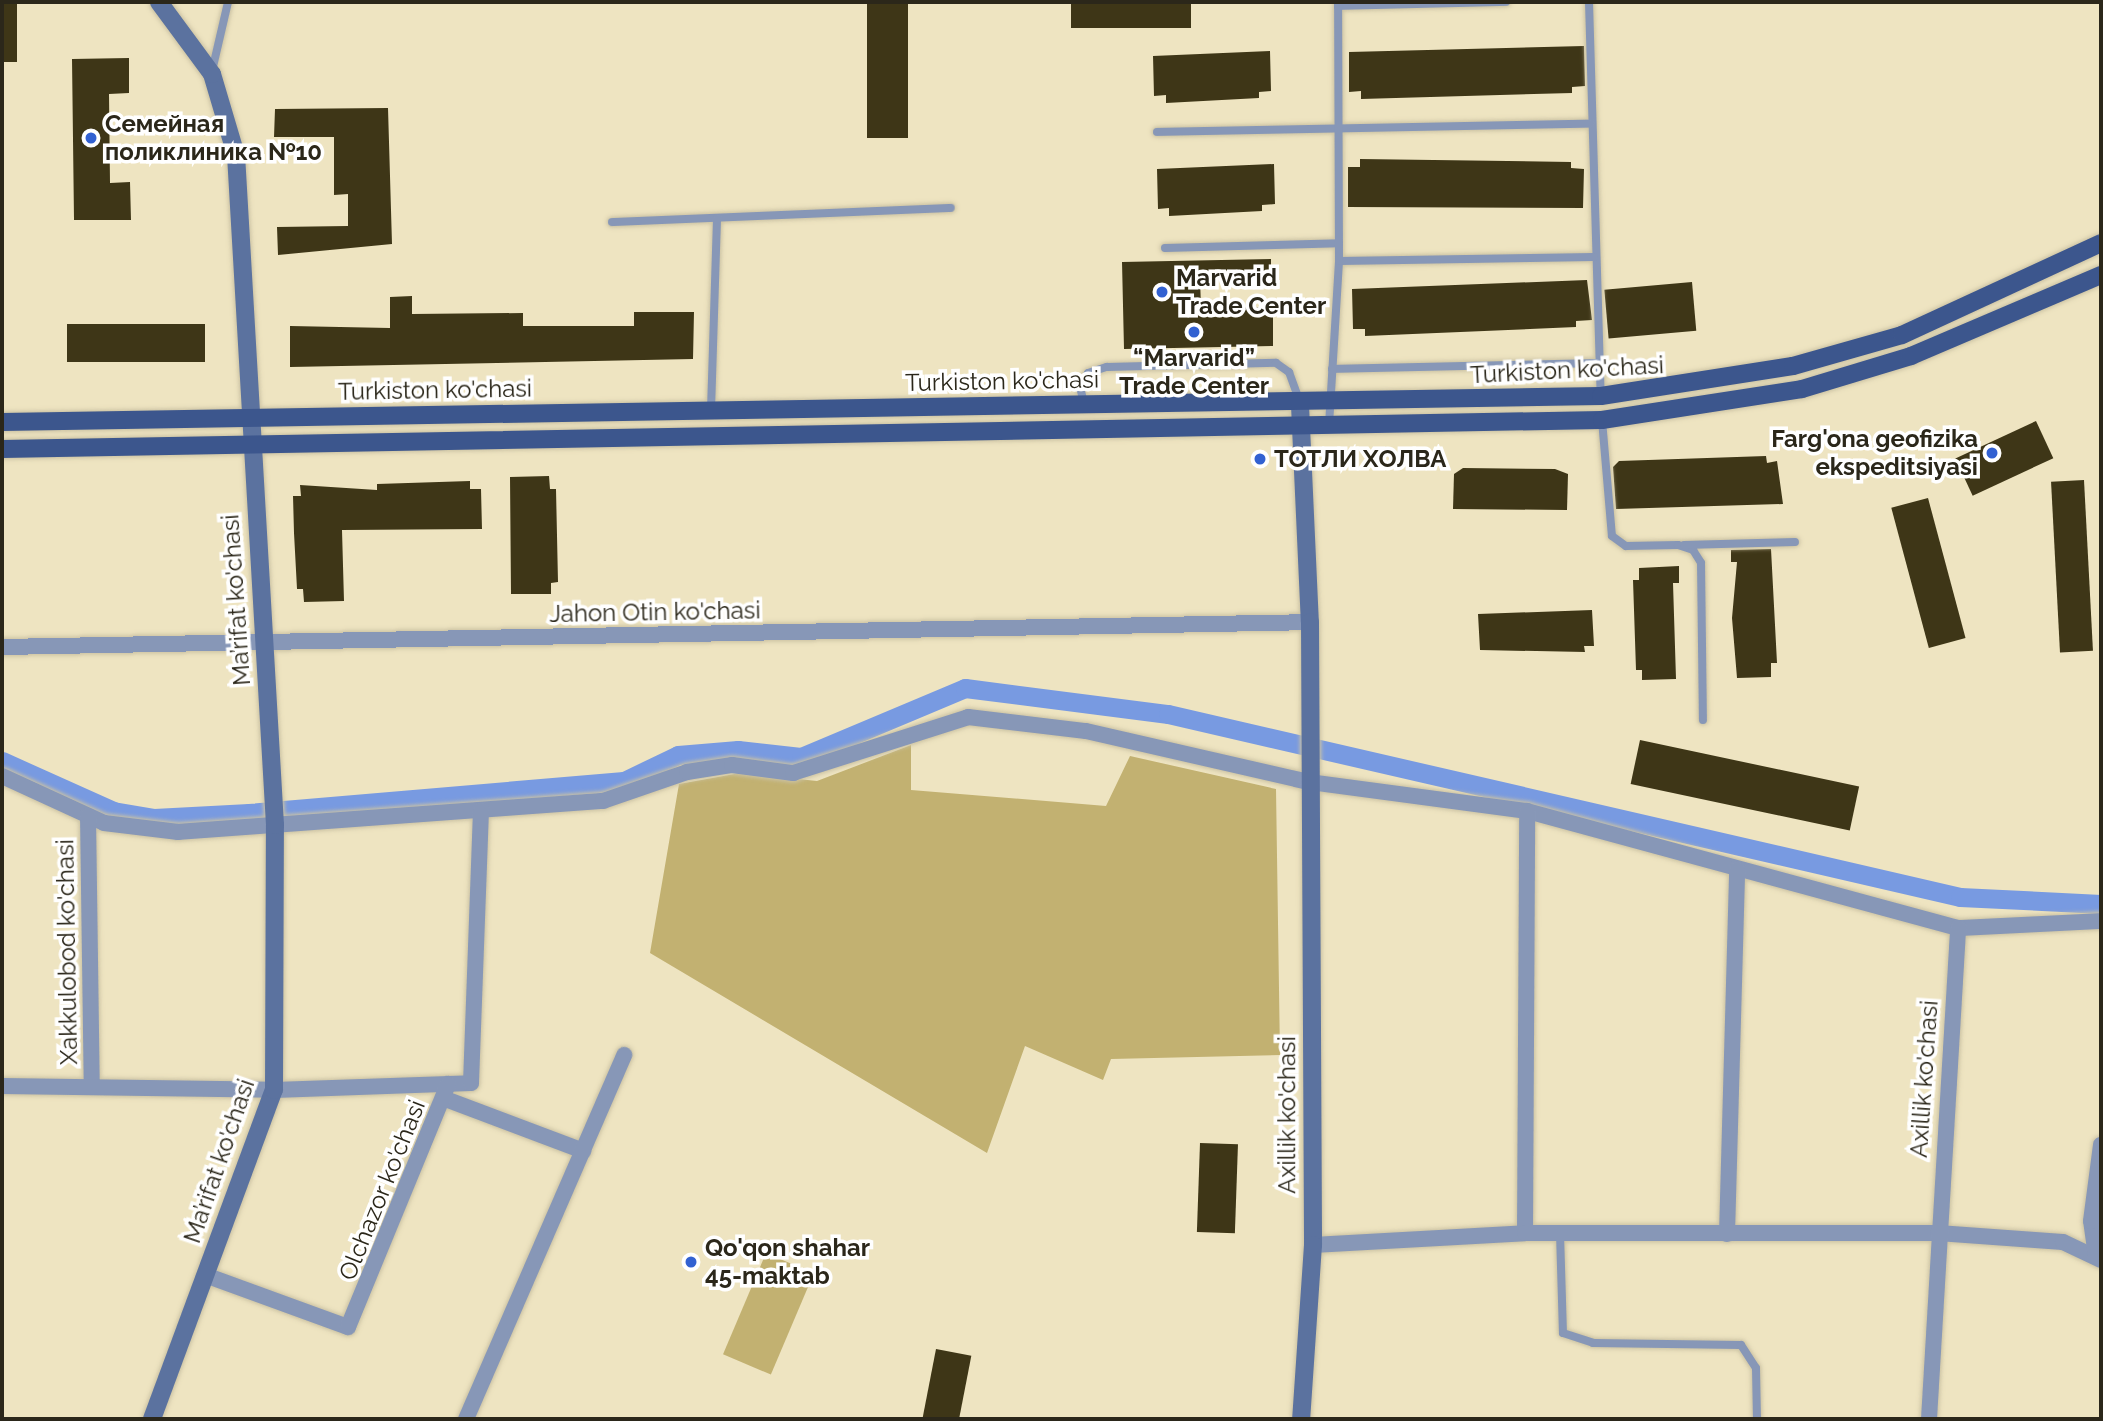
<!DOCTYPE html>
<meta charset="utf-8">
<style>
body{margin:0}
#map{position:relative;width:2103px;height:1421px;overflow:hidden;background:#eee4c1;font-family:Raleway,sans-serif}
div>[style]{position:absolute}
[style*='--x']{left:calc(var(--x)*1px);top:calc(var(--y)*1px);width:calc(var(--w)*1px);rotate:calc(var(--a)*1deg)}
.green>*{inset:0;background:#c2b171;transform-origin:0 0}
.canal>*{height:19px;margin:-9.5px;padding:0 9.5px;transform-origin:9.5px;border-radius:9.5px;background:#789ae1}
.building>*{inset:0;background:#3e3617;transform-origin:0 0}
.roads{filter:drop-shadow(0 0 2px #cbc2a3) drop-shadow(0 0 2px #cbc2a3)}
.lane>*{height:8px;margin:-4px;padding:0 4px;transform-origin:4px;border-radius:4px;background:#8797b7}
.street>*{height:16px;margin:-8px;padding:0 8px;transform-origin:8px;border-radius:8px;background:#8797b7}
.secondary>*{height:18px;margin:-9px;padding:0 9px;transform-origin:9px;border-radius:9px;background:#5b729f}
.primary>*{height:18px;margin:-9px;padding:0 9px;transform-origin:9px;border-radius:9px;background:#3c568d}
.dots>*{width:19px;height:19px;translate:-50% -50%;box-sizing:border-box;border:4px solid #fff;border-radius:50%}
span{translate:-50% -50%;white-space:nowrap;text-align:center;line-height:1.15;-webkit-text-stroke:7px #fff;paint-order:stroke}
.poi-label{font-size:24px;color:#2b271a;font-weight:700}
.left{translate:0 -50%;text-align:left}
.right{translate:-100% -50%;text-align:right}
.street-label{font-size:24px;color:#2b271a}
.frame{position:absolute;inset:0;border:4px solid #2b271a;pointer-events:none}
</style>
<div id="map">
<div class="green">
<div style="clip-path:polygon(911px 745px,911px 790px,1106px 806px,1130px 756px,1276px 789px,1280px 1055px,1111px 1059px,1103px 1080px,1025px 1046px,987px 1153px,650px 953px,679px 784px,740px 773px,817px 781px)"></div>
<div style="left:766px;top:1253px;width:52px;height:110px;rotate:23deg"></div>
</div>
<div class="canal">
<div style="--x:2;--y:761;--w:122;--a:24.2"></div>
<div style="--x:113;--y:811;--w:42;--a:9.7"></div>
<div style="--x:154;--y:818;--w:95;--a:-3"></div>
<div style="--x:249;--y:813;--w:376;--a:-4.9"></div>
<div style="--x:624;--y:781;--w:60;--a:-25.7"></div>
<div style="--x:678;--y:755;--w:60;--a:-4.8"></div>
<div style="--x:738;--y:750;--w:63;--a:6.3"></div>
<div style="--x:801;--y:757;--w:178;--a:-22.8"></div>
<div style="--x:965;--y:688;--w:205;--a:7.3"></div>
<div style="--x:1168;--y:714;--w:813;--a:13.01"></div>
<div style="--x:1960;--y:897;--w:141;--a:2.8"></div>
</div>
<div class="building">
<div style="left:2px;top:2px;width:15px;height:60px"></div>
<div style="left:867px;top:2px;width:41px;height:136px"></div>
<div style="left:1071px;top:2px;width:120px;height:26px"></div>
<div style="clip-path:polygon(1584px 46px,1585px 86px,1572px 87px,1572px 93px,1361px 99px,1361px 91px,1349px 92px,1349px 52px)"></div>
<div style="clip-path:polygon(1270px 51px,1271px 91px,1259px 92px,1259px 98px,1166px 103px,1166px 95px,1154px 96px,1153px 56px)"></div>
<div style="clip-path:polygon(129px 58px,129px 93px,109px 94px,110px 183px,130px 182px,131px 220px,74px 220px,72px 59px)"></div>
<div style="clip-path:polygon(388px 108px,392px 244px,278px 255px,277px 227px,348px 226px,348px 194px,334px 195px,334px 137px,274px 137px,275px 109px)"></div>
<div style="clip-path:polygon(1360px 159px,1571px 162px,1571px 168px,1584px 169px,1583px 208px,1348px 207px,1348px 167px,1360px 167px)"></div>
<div style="clip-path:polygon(1274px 164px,1275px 204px,1262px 205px,1262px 211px,1169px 216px,1169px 208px,1158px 209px,1157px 169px)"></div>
<div style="clip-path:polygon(1271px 259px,1271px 275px,1200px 277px,1201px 309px,1273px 307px,1273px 346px,1124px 349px,1122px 262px)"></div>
<div style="clip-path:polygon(1587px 280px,1592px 320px,1576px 321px,1576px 327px,1365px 336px,1365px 329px,1353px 329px,1352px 289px)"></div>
<div style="left:1692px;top:282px;width:49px;height:88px;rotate:85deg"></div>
<div style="clip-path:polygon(412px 296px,412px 314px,523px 313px,523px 326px,634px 326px,634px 312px,694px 312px,693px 359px,290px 367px,290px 326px,390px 328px,390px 297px)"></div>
<div style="left:205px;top:324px;width:38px;height:138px;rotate:90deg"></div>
<div style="left:2036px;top:421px;width:41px;height:89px;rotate:65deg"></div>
<div style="clip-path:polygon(1766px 456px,1767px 463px,1777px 461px,1783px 504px,1616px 509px,1613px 467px,1619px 461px)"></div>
<div style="clip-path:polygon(1463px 468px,1555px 469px,1568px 474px,1567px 510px,1453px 509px,1454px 474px)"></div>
<div style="clip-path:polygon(549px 476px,550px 489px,556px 489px,558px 582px,551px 583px,551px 594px,511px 594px,510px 477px)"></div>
<div style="left:2084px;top:480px;width:171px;height:33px;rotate:87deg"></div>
<div style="clip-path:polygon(470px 481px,470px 489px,481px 489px,482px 529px,342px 530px,344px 601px,304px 602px,303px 589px,297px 589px,294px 533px,293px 496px,301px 496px,300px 485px,377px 490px,377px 484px)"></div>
<div style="left:1928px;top:498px;width:145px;height:38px;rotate:75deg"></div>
<div style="clip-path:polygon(1771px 549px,1777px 663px,1771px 663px,1771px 677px,1737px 678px,1732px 618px,1737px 562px,1731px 562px,1731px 550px)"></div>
<div style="clip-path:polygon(1679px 566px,1679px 583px,1673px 583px,1676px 679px,1642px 680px,1642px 670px,1636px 670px,1633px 580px,1639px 580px,1639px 568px)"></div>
<div style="clip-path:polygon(1592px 610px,1594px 646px,1584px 646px,1585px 652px,1480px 650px,1478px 614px)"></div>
<div style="left:1640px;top:740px;width:224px;height:45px;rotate:12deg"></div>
<div style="left:1200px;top:1143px;width:38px;height:89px;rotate:2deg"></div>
<div style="left:936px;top:1349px;width:36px;height:72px;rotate:11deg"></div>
</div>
<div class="roads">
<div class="lane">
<div style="--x:1589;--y:2;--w:394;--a:88.3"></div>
<div style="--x:1338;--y:6;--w:168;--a:-1.4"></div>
<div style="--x:212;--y:71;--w:71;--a:-76.9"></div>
<div style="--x:1157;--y:132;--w:434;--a:-1.1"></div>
<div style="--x:612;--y:222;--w:339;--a:-2.4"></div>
<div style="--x:1165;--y:248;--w:174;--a:-1.6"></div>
<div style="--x:1339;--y:261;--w:255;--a:-0.9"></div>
<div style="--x:1332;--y:369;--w:264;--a:-1.3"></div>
<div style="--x:1084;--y:404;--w:18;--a:-103"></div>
<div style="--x:1080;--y:386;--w:15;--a:-58"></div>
<div style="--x:1088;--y:373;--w:20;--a:-18"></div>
<div style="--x:1107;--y:367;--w:169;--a:-1.4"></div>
<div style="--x:1276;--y:363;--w:16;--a:35"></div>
<div style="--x:1289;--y:372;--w:32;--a:70"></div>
<div style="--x:711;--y:410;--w:192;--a:-88.2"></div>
<div style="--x:1602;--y:420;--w:116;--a:85.1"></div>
<div style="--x:1612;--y:536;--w:17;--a:36"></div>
<div style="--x:1626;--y:546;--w:52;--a:-1.1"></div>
<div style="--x:1678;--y:545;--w:16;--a:18"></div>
<div style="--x:1693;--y:550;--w:15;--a:58"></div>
<div style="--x:1701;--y:563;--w:157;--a:89.3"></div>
<div style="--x:1329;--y:425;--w:164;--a:-86.5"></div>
<div style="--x:1339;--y:261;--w:259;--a:-90.2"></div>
<div style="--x:1684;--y:545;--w:111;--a:-1.5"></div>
<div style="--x:1560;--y:1233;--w:100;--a:88.3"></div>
<div style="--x:1563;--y:1333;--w:32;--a:18"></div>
<div style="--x:1593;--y:1343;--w:148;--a:0.8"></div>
<div style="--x:1741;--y:1345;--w:27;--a:57"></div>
<div style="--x:1756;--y:1368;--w:51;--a:88.9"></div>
</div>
<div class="street">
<div style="--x:2;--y:647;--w:1308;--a:-1.09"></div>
<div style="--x:2;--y:776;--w:112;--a:24.7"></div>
<div style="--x:104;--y:823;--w:75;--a:6.9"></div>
<div style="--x:178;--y:832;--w:426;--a:-4.2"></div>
<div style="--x:603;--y:801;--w:89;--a:-19"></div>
<div style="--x:687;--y:772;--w:46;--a:-8.8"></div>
<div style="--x:732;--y:765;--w:62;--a:7.5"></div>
<div style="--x:793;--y:773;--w:184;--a:-17.7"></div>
<div style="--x:968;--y:717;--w:119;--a:6.8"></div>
<div style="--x:1086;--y:731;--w:229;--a:12.9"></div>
<div style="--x:1309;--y:782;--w:220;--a:7.6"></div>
<div style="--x:1527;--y:811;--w:447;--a:15.2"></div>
<div style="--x:1958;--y:928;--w:143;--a:-2.8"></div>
<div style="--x:88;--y:816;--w:271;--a:89.2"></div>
<div style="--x:2;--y:1086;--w:272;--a:0.8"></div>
<div style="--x:274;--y:1090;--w:197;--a:-2"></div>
<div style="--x:471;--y:1083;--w:273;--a:-87.9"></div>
<div style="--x:443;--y:1098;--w:150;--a:20.7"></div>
<div style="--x:1525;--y:1233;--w:422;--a:-89.7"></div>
<div style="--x:1727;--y:1234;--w:365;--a:-88.4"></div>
<div style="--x:1313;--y:1245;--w:212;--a:-3.2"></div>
<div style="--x:1525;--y:1233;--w:413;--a:0"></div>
<div style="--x:1938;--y:1233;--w:125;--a:4.1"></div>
<div style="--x:2063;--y:1242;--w:42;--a:25.3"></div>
<div style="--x:2096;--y:1256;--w:35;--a:-98"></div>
<div style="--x:2091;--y:1221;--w:77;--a:-82.5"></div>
<div style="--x:205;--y:1275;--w:152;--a:20"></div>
<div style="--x:348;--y:1327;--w:263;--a:-67.6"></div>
<div style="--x:466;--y:1419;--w:397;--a:-66.5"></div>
<div style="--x:1929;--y:1419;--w:492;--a:-86.6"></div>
</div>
<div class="secondary">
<div style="--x:1300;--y:405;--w:217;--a:87.4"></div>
<div style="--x:1310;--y:622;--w:623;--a:89.72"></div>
<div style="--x:1313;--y:1245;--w:174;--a:93.9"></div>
<div style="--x:152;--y:1419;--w:351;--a:-69.7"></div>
<div style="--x:274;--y:1090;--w:265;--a:-89.8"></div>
<div style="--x:275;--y:825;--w:671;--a:-93.33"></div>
<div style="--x:236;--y:155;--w:84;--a:-106.5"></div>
<div style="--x:212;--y:74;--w:89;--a:-126.4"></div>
</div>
<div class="primary">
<div style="--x:2;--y:422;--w:1599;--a:-0.93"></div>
<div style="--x:1601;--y:396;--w:194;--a:-8.9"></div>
<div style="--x:1793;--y:366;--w:113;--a:-15.9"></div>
<div style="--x:1902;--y:335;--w:219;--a:-24.8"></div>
<div style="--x:2;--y:449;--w:1600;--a:-1.04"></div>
<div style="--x:1602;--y:420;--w:202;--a:-8.8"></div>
<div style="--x:1802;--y:389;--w:114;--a:-16.8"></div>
<div style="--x:1911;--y:356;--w:207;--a:-23.1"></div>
</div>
</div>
<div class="dots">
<div style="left:91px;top:138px;background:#3261d1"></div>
<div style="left:1162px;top:292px;background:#3261d1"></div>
<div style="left:1194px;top:332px;background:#3261d1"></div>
<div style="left:1992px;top:453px;background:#3261d1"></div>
<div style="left:1260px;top:459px;background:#3261d1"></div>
<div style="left:691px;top:1262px;background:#3261d1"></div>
</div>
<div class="poi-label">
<span class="left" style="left:105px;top:138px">Семейная<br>поликлиника №10</span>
<span class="left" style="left:1176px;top:292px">Marvarid<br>Trade Center</span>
<span style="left:1194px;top:372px">“Marvarid”<br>Trade Center</span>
<span class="right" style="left:1978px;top:453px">Farg'ona geofizika<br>ekspeditsiyasi</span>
<span class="left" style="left:1274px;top:459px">ТОТЛИ ХОЛВА</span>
<span class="left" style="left:705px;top:1262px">Qo'qon shahar<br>45-maktab</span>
</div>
<div class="street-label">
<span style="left:1567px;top:370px;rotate:-3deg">Turkiston ko'chasi</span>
<span style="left:1002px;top:381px;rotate:-1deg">Turkiston ko'chasi</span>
<span style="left:435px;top:390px;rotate:-1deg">Turkiston ko'chasi</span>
<span style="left:236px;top:600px;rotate:-94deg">Ma’rifat ko'chasi</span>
<span style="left:655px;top:612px;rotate:-1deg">Jahon Otin ko'chasi</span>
<span style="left:67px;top:952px;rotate:-91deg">Xakkulobod ko'chasi</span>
<span style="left:1924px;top:1079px;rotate:-86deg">Axillik ko'chasi</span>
<span style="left:1287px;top:1115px;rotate:-90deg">Axillik ko'chasi</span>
<span style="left:219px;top:1161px;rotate:-71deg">Ma’rifat ko'chasi</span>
<span style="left:382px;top:1190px;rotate:-68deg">Olchazor ko'chasi</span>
</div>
<div class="frame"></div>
</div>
